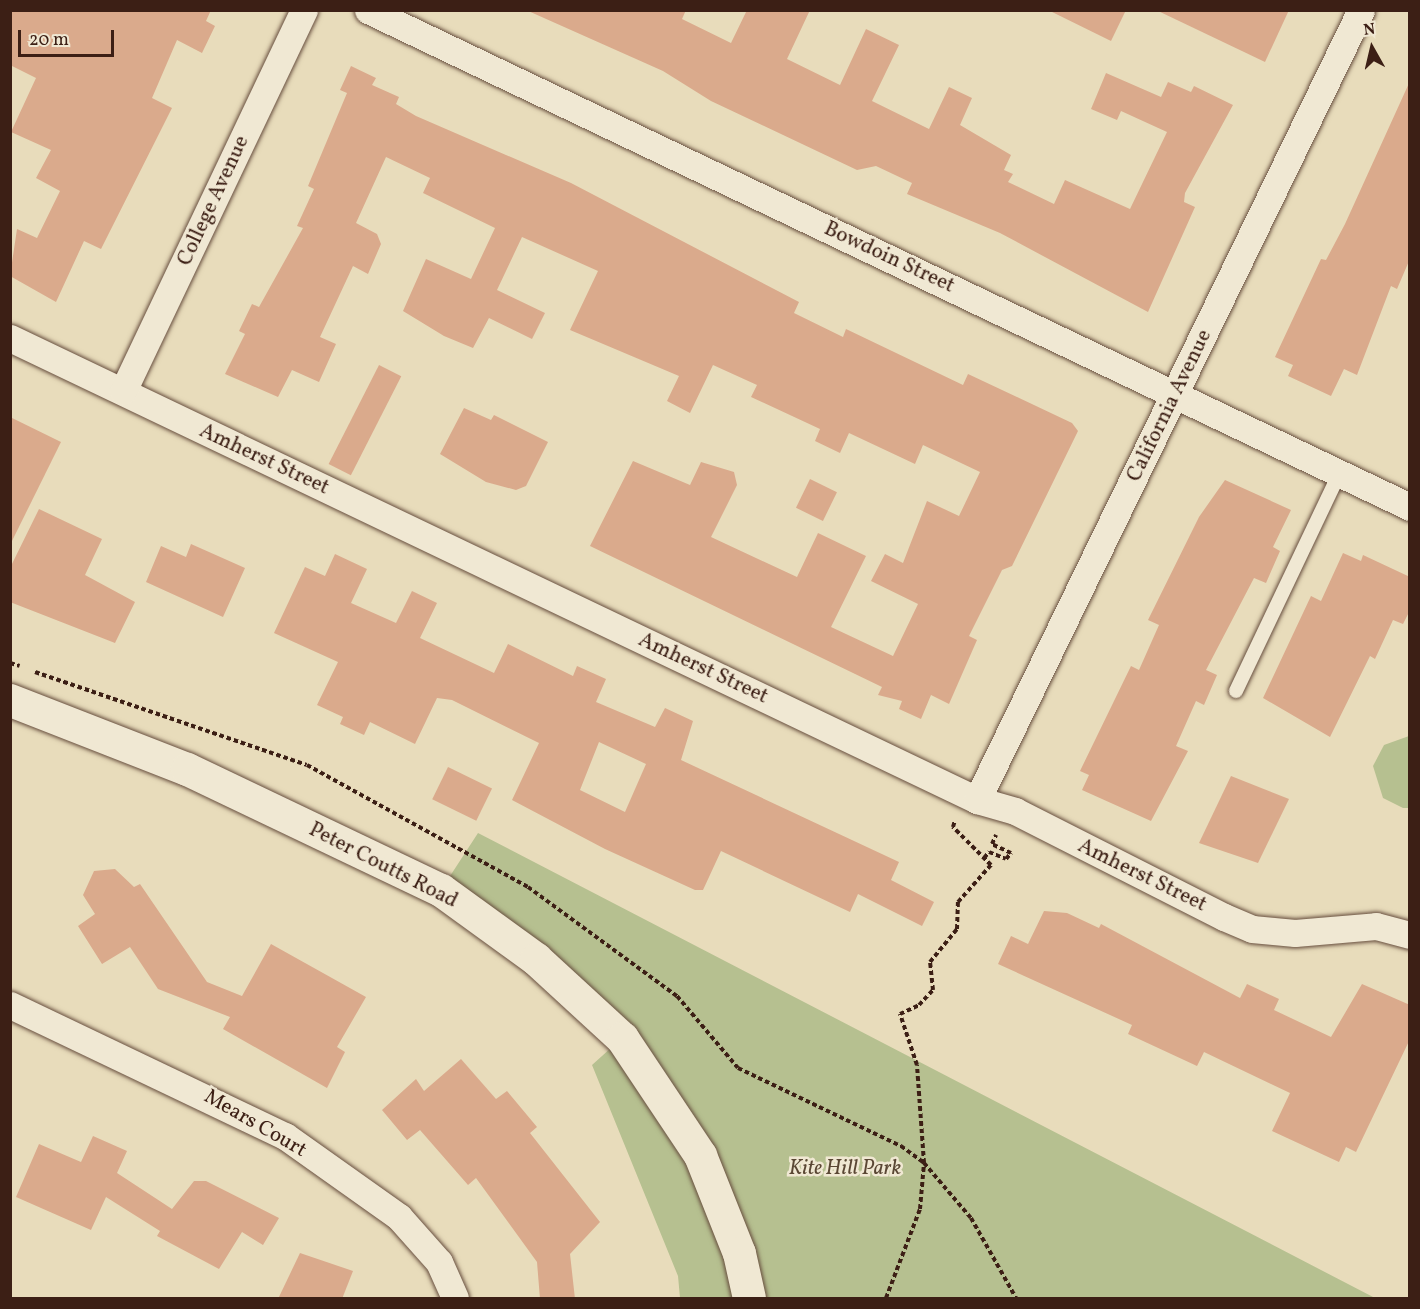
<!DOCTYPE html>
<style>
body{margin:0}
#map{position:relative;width:1420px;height:1309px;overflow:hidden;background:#e8dcbb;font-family:Vollkorn,serif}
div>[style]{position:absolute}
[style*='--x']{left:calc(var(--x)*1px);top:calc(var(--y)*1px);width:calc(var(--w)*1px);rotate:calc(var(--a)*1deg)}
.green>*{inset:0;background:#b6c090}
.building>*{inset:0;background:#daaa8c;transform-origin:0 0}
.path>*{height:4px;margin-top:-2px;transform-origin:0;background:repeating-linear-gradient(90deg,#3c1f15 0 4.5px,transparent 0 7.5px)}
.roads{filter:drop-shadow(0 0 2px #674e3e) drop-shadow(0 0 2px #674e3e)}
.lane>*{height:14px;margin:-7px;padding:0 7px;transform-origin:7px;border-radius:7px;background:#f0e8d3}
.street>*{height:27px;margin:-13.5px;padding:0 13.5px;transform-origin:13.5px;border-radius:13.5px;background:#f0e8d3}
.secondary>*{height:33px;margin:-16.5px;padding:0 16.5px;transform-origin:16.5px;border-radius:16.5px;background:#f0e8d3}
span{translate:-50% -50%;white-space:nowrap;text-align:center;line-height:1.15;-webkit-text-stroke:5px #f0e8d3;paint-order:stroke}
.street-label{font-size:21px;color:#3c1f15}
.park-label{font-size:21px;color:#5a4734;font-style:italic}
.frame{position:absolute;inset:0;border:12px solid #3c1f15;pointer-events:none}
.north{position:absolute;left:1342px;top:18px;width:60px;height:60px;-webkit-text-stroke:4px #f0e8d3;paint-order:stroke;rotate:352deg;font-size:16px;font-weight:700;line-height:24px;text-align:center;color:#3c1f15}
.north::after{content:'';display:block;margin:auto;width:21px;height:27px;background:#3c1f15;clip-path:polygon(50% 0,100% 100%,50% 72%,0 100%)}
.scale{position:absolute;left:18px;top:30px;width:96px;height:27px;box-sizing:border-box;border:3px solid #3c1f15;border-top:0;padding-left:8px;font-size:18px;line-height:21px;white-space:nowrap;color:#3c1f15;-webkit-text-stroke:4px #f0e8d3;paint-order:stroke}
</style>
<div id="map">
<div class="green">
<div style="clip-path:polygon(1409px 736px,1409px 808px,1403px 808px,1383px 798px,1373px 766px,1384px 745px)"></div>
<div style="clip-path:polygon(478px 833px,1375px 1298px,680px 1298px,678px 1276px,592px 1065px,622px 1038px,441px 890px)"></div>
</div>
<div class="building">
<div style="clip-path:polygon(10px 10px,211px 10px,206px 21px,215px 26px,202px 53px,177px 40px,152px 98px,172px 108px,101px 249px,84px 241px,56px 302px,10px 276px,17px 229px,37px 238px,60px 191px,36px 178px,51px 150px,11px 132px,36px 78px,10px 65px)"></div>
<div style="clip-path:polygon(526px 10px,686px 10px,682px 19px,731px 43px,747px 10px,810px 10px,787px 59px,840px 85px,866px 29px,899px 45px,872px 101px,929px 129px,949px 87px,972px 98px,960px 125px,1011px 155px,1004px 170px,1013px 174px,1008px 182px,1054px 204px,1065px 180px,1130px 209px,1167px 132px,1121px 111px,1117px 120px,1091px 109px,1106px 73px,1161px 97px,1168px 82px,1191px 92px,1194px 86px,1233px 105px,1185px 193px,1184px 202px,1195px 207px,1148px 312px,1000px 233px,907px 194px,912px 183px,876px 166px,857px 170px,711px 101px,663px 71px)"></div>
<div style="clip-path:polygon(1048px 10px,1126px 10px,1111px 41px)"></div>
<div style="clip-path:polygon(1156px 10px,1289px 10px,1265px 62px)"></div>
<div style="clip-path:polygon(351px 66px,376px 78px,372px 85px,399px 97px,396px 104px,416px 116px,571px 183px,799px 302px,794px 313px,843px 337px,846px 329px,963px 385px,968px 374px,1072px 423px,1078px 431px,1012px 566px,1002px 570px,969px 636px,977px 640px,949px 704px,931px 695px,921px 719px,899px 709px,902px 701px,878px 695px,882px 687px,590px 546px,633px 461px,690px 485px,701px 462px,734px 472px,737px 485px,711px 537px,797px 577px,818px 533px,866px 556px,831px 627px,893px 656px,918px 604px,871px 581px,885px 554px,903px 563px,927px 501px,959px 516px,980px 472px,923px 445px,915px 464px,849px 433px,840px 453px,815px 441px,820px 429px,751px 397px,757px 385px,713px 365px,690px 413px,667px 401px,679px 376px,570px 330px,598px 271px,522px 237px,497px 290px,545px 313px,532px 339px,489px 318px,473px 348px,444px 336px,403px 311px,426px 259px,471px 279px,495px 228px,423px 193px,430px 178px,386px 157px,356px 223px,377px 234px,381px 244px,368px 274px,353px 266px,320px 337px,336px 344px,319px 382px,292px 370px,278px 397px,225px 374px,245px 334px,239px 331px,252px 304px,259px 307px,303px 228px,297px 226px,314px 189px,308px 186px,347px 93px,340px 90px)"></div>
<div style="clip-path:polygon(1410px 81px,1409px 261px,1397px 289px,1391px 286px,1357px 375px,1344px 369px,1331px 396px,1288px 376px,1293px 365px,1275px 357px,1321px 259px,1326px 260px,1345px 224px)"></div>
<div style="left:379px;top:365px;width:25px;height:111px;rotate:27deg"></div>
<div style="clip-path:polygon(464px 408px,491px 420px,494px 415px,548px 442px,526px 486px,516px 490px,486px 482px,440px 454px)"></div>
<div style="clip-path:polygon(10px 417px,61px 442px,10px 545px)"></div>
<div style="left:810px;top:479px;width:30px;height:32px;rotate:26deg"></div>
<div style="clip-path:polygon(1225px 480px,1291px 510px,1273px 547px,1280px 551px,1266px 583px,1254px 578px,1206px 670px,1217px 675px,1204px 705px,1196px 701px,1176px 746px,1188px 751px,1151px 821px,1082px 790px,1089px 775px,1080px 771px,1131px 666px,1139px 670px,1159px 625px,1148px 620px,1199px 517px)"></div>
<div style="clip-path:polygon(39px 509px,102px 539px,85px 575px,135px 602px,115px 643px,10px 602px,10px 568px)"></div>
<div style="clip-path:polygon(191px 544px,245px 568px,223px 617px,146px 582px,161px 546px,186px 557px)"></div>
<div style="clip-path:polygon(1343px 553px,1361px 561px,1363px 555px,1410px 577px,1410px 610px,1403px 624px,1393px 620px,1375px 659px,1370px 656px,1330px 737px,1263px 698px,1311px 596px,1321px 601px)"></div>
<div style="clip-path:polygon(evenodd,335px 554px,367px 569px,351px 603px,396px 623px,412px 591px,437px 603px,420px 638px,494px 673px,508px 644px,573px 676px,577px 666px,606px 679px,596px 702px,655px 727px,665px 708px,693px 721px,681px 760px,899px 862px,891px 880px,934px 902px,922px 926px,858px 894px,850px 912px,721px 851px,703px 890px,695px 890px,605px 849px,512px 800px,539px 743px,452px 700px,437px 698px,415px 744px,370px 722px,364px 735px,340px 724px,343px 717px,317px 705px,338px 662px,274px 633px,305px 567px,325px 576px,335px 554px,599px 742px,646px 764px,625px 812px,580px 790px,599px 742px)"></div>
<div style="left:448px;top:767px;width:49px;height:36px;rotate:26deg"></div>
<div style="clip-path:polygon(1231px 776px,1289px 799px,1258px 863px,1199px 843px)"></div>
<div style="clip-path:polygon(115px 869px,134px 887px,140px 884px,207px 982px,242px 996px,271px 944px,366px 997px,337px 1047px,345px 1052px,327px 1088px,223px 1029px,230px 1017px,158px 989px,130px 947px,102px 964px,78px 926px,95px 914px,83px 895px,94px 871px)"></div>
<div style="clip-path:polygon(1044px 911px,1067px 913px,1099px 928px,1101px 924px,1240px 998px,1247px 984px,1279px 999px,1274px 1010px,1331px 1037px,1362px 984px,1410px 1005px,1410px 1039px,1356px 1152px,1346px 1147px,1339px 1162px,1272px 1131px,1290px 1093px,1204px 1052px,1197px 1066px,1128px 1034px,1132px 1025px,998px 964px,1011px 936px,1028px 944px)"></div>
<div style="clip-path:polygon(461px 1059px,496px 1099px,507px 1091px,537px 1127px,530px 1133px,600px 1222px,570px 1254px,575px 1299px,540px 1299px,537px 1262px,476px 1178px,468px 1185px,420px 1130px,407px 1140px,382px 1110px,416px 1079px,424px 1091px)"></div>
<div style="clip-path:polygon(93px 1136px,127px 1151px,117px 1173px,172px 1209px,194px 1181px,206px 1181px,279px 1218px,263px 1245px,242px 1232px,219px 1269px,157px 1236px,160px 1231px,106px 1197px,91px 1230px,16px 1197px,39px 1144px,81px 1162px)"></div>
<div style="clip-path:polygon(300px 1253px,353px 1271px,342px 1299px,278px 1299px)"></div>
</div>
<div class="path">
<div style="--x:10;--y:663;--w:10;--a:17"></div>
<div style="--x:35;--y:672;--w:287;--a:18.9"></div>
<div style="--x:307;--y:765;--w:252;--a:28.9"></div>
<div style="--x:528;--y:887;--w:185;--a:36.2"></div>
<div style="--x:677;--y:996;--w:94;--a:49.7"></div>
<div style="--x:738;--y:1068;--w:181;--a:25.6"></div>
<div style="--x:901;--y:1146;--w:29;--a:36"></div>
<div style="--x:924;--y:1163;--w:72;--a:49.5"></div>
<div style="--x:971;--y:1218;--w:92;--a:60.6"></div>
<div style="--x:984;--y:858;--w:8;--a:-50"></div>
<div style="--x:989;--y:852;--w:18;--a:22"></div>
<div style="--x:1006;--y:859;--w:8;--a:-50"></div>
<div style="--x:1011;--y:853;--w:21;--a:-155"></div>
<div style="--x:992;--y:844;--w:10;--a:-66"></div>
<div style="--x:886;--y:1298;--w:95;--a:-69.1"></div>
<div style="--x:920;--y:1209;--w:46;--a:-85"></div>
<div style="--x:924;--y:1163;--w:98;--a:-94.1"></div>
<div style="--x:917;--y:1065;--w:54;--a:-108.4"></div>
<div style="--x:900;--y:1014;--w:21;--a:-25"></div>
<div style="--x:919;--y:1005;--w:21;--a:-47"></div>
<div style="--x:933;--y:990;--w:28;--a:-96"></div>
<div style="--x:930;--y:962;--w:43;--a:-50.7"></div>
<div style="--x:957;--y:929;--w:27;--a:-88"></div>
<div style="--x:958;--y:902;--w:50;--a:-48.3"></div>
<div style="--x:991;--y:865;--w:54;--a:-135"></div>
<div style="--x:953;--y:827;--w:7;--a:-74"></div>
</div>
<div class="roads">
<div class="lane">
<div style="--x:1236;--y:691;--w:238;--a:-64.6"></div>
</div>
<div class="street">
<div style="--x:368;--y:10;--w:1154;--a:25.5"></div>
<div style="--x:10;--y:338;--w:1072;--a:25.54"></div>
<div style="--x:977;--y:800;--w:40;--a:16"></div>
<div style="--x:1015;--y:811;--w:234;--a:26.9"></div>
<div style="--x:1224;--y:917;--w:30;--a:23"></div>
<div style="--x:1252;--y:929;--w:43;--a:5.3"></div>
<div style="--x:1295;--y:933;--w:81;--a:-4.9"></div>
<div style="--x:1376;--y:926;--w:35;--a:15"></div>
<div style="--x:123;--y:391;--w:422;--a:-64.6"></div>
<div style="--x:977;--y:800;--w:878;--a:-64.08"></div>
<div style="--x:10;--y:1005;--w:305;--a:25.5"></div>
<div style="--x:285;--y:1136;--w:140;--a:35.4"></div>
<div style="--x:399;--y:1217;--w:60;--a:48.4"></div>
<div style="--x:439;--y:1262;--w:39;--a:66"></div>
</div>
<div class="secondary">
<div style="--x:10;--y:700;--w:190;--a:21.3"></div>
<div style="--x:187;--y:769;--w:281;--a:25.5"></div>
<div style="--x:441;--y:890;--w:117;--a:36"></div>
<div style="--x:536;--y:959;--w:117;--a:42.6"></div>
<div style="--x:622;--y:1038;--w:141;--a:56.3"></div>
<div style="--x:700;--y:1155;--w:105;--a:68.3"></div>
<div style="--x:739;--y:1253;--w:46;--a:77.5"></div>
</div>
</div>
<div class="street-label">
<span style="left:214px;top:201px;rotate:-65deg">College Avenue</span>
<span style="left:889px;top:258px;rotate:25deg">Bowdoin Street</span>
<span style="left:1170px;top:406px;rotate:-64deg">California Avenue</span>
<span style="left:264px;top:460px;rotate:25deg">Amherst Street</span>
<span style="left:703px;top:669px;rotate:25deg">Amherst Street</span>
<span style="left:383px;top:866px;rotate:27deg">Peter Coutts Road</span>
<span style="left:1142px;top:876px;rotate:26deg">Amherst Street</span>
<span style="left:255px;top:1124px;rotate:30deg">Mears Court</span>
</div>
<div class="park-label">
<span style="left:845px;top:1169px">Kite Hill Park</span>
</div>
<div class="frame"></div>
<div class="north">N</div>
<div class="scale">20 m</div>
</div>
